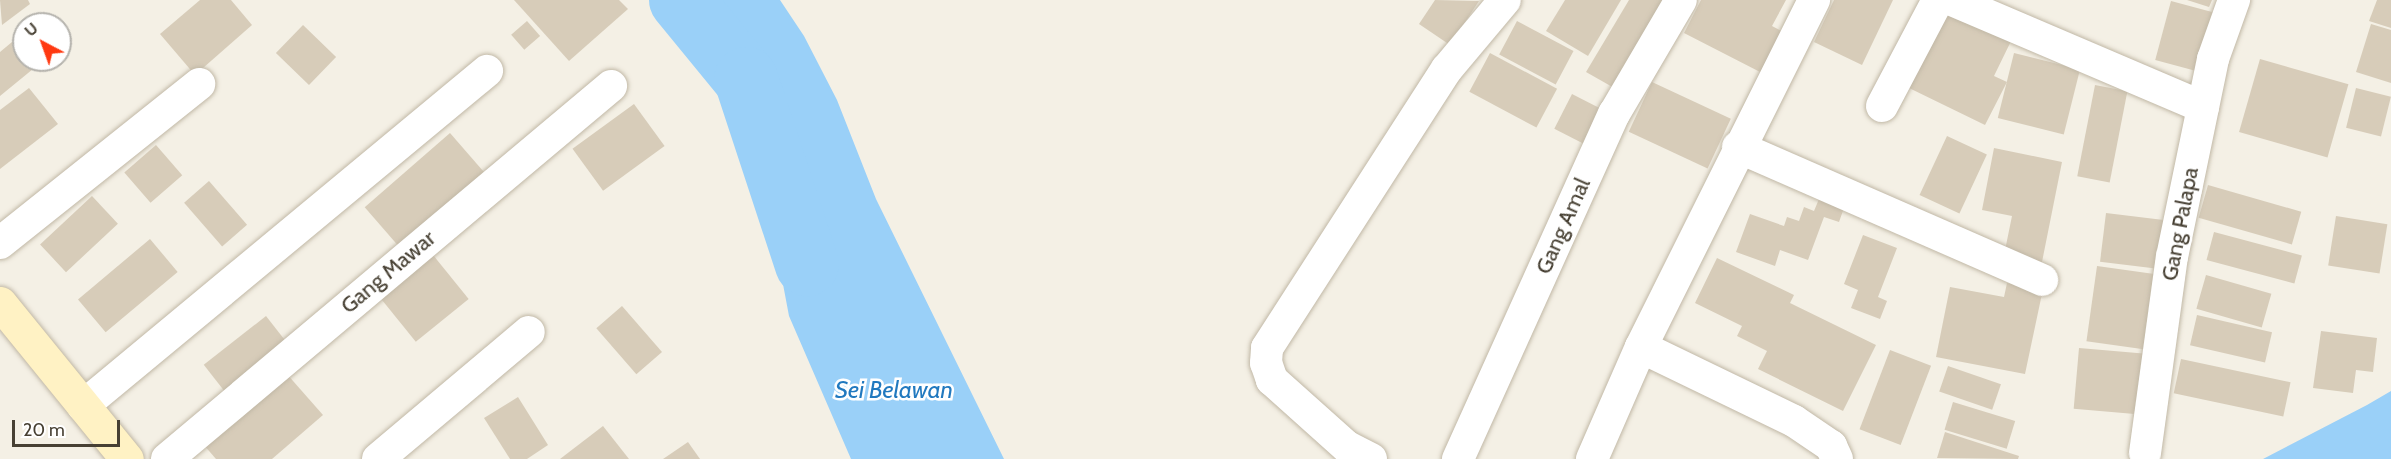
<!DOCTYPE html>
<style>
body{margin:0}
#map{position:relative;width:2391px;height:459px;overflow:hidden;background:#f4f0e5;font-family:Cabin,sans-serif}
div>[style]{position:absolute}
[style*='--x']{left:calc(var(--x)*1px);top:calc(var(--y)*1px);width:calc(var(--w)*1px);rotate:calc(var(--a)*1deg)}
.water>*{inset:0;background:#9ad0f8}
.river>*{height:64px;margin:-32px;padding:0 32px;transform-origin:32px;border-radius:32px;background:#9ad0f8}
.building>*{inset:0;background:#d7ccb9;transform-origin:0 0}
.roads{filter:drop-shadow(0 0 2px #c1b8a6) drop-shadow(0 0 2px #c1b8a6)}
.street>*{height:32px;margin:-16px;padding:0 16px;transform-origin:16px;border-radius:16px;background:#fff}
.secondary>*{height:33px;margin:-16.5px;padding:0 16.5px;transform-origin:16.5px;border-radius:16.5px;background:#fff2c4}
span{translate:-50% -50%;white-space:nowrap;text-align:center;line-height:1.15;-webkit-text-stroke:5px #fff;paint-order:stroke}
.street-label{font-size:22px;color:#474033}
.water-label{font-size:24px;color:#2179bf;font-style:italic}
.north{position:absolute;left:12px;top:12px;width:60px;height:60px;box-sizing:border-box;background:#fff;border:2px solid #b5b3ad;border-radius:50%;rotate:319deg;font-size:16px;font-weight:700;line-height:24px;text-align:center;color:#474033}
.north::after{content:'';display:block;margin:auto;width:21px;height:27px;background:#ff3911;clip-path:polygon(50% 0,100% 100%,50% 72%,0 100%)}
.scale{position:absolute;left:12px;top:420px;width:108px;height:27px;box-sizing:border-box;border:3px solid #474033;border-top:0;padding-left:8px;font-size:18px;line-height:21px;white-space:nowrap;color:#474033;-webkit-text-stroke:4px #fff;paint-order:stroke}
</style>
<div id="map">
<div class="water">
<div style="clip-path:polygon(677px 0,780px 0,804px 36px,837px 100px,876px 199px,1004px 459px,851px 459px,789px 316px,779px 263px,780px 158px,763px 110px,716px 44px)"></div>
<div style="clip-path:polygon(2391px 391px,2391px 459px,2263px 459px,2367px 405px)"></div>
</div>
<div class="river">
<div style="--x:681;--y:0;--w:102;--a:50.6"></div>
<div style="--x:746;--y:79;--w:195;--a:71.8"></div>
</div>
<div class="building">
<div style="clip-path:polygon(0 0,28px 0,30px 4px,2px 25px)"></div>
<div style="clip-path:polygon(200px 0,231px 0,252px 25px,195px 75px,160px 34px)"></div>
<div style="clip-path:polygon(514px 0,619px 0,628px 9px,569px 61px)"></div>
<div style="clip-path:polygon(1435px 0,1479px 1px,1450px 45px,1419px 24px)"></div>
<div style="clip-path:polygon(1565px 0,1621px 0,1588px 56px,1546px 31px)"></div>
<div style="clip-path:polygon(1629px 0,1679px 0,1623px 93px,1586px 72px)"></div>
<div style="clip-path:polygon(1701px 0,1786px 0,1772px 26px,1783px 32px,1762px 73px,1684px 33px)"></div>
<div style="clip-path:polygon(1834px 0,1893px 0,1862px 65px,1814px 42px)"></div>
<div style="clip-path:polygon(2187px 0,2212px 0,2209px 7px)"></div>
<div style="clip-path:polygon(2377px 0,2391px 0,2391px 28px,2369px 21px)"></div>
<div style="left:2171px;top:1px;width:54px;height:61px;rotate:15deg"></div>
<div style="clip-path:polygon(1948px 6px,2013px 37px,1994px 76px,2007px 82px,1985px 125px,1907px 87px)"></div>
<div style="left:527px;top:21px;width:20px;height:21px;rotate:49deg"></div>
<div style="left:1517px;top:21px;width:64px;height:38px;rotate:28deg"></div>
<div style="clip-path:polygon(2371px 24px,2391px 30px,2391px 83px,2356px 72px)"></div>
<div style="left:303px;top:25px;width:46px;height:39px;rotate:44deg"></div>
<div style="clip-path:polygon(24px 32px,24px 60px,44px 60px,0 96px,0 52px)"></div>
<div style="left:1490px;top:53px;width:76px;height:44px;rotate:28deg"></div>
<div style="left:2014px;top:53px;width:68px;height:67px;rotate:14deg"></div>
<div style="left:2260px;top:59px;width:92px;height:76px;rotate:16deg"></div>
<div style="left:1652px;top:82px;width:87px;height:55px;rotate:25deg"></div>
<div style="left:2095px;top:85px;width:33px;height:93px;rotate:11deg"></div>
<div style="clip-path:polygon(29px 88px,58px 124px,0 169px,0 110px)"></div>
<div style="left:2356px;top:88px;width:36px;height:41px;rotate:14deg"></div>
<div style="left:1572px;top:94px;width:45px;height:39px;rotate:27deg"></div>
<div style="left:634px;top:104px;width:52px;height:76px;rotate:54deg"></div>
<div style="left:450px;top:133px;width:56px;height:113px;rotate:49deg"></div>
<div style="left:1947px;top:136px;width:44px;height:65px;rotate:25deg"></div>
<div style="left:156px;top:145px;width:40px;height:42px;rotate:49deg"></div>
<div style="clip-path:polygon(1994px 148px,2062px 162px,2041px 267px,2003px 260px,2012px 216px,1982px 210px)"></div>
<div style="left:209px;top:181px;width:58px;height:33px;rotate:49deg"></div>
<div style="left:2208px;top:185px;width:97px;height:34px;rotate:16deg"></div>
<div style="left:92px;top:196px;width:38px;height:71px;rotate:47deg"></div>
<div style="clip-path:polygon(1819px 199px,1844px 208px,1839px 222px,1824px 217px,1808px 260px,1780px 250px,1775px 266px,1736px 252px,1750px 214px,1784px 226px,1787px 217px,1799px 221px,1804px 207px,1814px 211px)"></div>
<div style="left:2106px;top:213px;width:58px;height:49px;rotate:7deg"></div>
<div style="left:2336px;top:216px;width:52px;height:50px;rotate:9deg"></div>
<div style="left:2214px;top:232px;width:91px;height:29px;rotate:15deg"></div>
<div style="clip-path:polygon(1863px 235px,1897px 248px,1878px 297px,1887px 301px,1880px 319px,1851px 308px,1858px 290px,1844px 284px)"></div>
<div style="left:150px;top:239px;width:43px;height:94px;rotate:50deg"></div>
<div style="left:429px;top:250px;width:63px;height:68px;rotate:51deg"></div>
<div style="clip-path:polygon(1717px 258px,1794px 295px,1790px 303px,1876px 345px,1843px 411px,1758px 369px,1767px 351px,1737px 336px,1742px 326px,1695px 303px)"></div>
<div style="left:2097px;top:266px;width:65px;height:76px;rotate:8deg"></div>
<div style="left:2206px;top:275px;width:68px;height:35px;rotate:16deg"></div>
<div style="clip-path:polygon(2007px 283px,2043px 289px,2025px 374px,1936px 357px,1950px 287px,2004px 297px)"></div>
<div style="left:622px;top:306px;width:61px;height:34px;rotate:49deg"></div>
<div style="left:2197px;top:315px;width:77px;height:31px;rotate:13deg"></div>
<div style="left:266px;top:316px;width:42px;height:79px;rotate:52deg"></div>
<div style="clip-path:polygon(2321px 331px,2377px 338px,2373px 372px,2356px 370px,2353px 393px,2313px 388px)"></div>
<div style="left:2079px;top:348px;width:70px;height:61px;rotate:5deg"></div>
<div style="left:1890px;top:350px;width:44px;height:85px;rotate:21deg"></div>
<div style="left:2181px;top:359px;width:112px;height:35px;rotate:12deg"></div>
<div style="left:1948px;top:366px;width:56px;height:27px;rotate:19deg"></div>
<div style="clip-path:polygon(286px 373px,323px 415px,272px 459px,216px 459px,203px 444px)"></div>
<div style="clip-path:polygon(518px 397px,548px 445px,527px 459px,510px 459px,484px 418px)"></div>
<div style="left:1953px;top:402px;width:65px;height:29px;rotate:17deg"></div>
<div style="clip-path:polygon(603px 426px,629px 459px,560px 459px)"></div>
<div style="clip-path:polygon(1945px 432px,2019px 456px,2018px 459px,1937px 458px)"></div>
<div style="clip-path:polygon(688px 442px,700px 459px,663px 459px)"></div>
</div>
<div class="roads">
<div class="street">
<div style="--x:1952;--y:0;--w:273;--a:23.1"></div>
<div style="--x:1882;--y:106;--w:120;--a:-62.2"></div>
<div style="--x:1738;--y:147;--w:332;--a:23.6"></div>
<div style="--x:0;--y:243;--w:255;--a:-38.6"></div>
<div style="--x:1641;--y:347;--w:170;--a:25.8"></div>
<div style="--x:1794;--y:421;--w:45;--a:34"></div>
<div style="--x:1831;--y:446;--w:14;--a:65"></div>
<div style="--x:83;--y:406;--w:525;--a:-39.67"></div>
<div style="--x:2145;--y:453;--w:198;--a:-82.2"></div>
<div style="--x:2172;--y:257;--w:202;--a:-78.3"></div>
<div style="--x:2213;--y:59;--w:63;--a:-70.4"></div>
<div style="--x:167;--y:459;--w:580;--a:-40.03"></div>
<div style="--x:378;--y:459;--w:197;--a:-40.1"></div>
<div style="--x:1371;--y:459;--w:27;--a:-153"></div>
<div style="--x:1347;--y:447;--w:101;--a:-138.2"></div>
<div style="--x:1272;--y:380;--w:18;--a:-109"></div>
<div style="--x:1266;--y:363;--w:15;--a:-86"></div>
<div style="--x:1267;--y:348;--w:332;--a:-57.2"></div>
<div style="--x:1447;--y:69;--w:90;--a:-50"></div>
<div style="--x:1458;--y:459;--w:379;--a:-65.7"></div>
<div style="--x:1614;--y:114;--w:132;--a:-59.6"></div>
<div style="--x:1592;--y:459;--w:122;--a:-66.4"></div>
<div style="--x:1641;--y:347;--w:388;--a:-63.5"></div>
</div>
<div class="secondary">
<div style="--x:0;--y:303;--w:201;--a:50.9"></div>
</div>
</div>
<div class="street-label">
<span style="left:2180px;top:224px;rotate:-79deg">Gang Palapa</span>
<span style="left:1563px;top:226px;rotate:-66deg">Gang Amal</span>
<span style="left:388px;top:272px;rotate:-40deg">Gang Mawar</span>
</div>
<div class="water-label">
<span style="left:894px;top:390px">Sei Belawan</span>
</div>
<div class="north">U</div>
<div class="scale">20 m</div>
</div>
